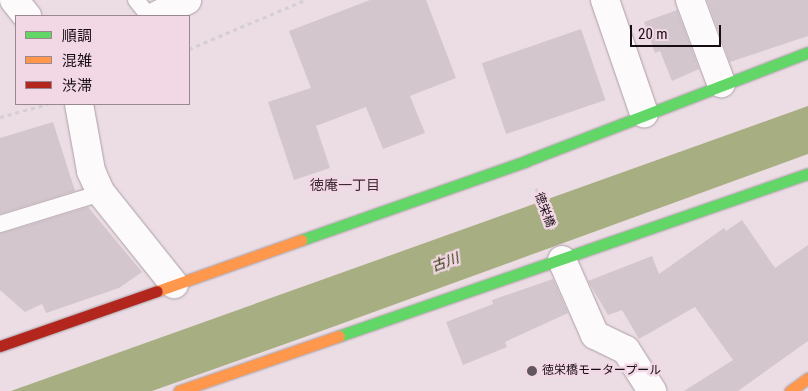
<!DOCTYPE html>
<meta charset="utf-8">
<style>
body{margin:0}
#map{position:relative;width:808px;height:391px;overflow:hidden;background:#ecdde5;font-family:"Roboto Condensed","Noto Sans JP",sans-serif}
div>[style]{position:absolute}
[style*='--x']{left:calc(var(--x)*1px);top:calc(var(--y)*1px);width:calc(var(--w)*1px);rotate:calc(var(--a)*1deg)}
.water>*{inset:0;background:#a7ae82}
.building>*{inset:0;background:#d3c6cd;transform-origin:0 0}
.path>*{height:3px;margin-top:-1.5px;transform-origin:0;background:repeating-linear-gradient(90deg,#d4cfd2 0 4px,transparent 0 8px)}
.roads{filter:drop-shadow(0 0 1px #ab9fa6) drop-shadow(0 0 1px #ab9fa6)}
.lane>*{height:16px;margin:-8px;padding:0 8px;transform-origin:8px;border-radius:8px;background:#fcfafb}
.street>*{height:28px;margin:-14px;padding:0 14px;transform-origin:14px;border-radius:14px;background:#fcfafb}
.fast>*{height:11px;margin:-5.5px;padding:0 5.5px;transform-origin:5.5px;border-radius:5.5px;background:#63d668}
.slow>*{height:11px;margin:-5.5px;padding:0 5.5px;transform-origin:5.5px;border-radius:5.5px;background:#ff974d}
.jam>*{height:11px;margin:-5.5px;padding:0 5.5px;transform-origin:5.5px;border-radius:5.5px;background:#b3261e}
.dots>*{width:14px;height:14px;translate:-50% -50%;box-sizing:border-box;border:2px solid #f2d7e5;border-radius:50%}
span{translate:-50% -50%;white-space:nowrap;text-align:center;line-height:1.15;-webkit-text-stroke:4.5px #f2d7e5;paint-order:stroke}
.street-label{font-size:12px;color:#170e13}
.poi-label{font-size:12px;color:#170e13}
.left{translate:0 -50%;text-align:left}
.neighbourhood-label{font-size:14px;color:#3c2933}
.water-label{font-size:14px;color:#273100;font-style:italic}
.legend{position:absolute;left:15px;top:15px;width:175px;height:90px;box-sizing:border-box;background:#f2d7e5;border:1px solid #9a8791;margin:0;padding:6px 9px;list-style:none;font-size:15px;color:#170e13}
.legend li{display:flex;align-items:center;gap:10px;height:25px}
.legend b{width:25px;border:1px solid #9a8791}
.scale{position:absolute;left:630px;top:25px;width:91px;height:22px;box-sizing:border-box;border:2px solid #170e13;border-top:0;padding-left:6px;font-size:15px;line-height:18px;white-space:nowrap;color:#170e13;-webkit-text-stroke:4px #f2d7e5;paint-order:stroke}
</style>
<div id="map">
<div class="water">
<div style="clip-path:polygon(808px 106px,808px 154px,316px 333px,152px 391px,11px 391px)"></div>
</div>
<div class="building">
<div style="clip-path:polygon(370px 0,426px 0,456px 78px,410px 96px,425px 133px,383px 149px,366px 107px,316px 126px,330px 168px,294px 180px,268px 102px,311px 88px,289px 31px)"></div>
<div style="clip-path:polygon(707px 0,808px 0,808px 36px,730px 62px)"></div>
<div style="clip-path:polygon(677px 10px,699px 69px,672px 81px,660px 51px,655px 53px,644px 22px)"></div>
<div style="left:581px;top:29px;width:75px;height:105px;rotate:71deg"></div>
<div style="clip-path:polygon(53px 122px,75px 191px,0 214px,0 138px)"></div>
<div style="clip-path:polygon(88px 207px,142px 272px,119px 288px,46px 313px,42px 304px,25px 312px,0 290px,0 234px)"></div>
<div style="clip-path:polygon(742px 220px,775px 268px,808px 245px,808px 341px,738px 391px,684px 391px,733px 360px,695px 307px,639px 339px,622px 310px,608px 315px,588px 281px,652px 256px,659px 274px,724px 228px,726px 231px)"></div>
<div style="clip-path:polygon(553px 279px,568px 313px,505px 342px,507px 347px,463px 365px,446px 322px,493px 304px,492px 300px)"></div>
</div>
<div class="path">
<div style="--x:189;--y:49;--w:126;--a:-22.9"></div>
<div style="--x:0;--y:117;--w:50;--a:-15.2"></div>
<div style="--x:536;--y:188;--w:46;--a:69.6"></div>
</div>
<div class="roads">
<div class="lane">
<div style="--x:136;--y:0;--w:21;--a:51"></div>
<div style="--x:0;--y:224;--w:106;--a:-17.1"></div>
</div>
<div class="street">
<div style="--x:14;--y:0;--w:21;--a:51"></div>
<div style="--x:605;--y:0;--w:120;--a:71"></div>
<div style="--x:690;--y:0;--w:89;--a:69.5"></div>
<div style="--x:156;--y:16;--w:35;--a:-27"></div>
<div style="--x:79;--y:104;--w:68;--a:79.8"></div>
<div style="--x:91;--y:171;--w:24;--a:66"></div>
<div style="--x:101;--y:193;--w:117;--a:51.3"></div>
<div style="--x:562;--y:260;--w:82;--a:66.3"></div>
<div style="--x:595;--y:335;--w:34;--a:26"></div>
<div style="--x:626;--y:350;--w:49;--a:57.6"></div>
</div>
<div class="fast">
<div style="--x:301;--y:240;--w:238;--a:-19.3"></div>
<div style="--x:526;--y:161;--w:302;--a:-21.1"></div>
<div style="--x:339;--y:336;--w:496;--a:-19.1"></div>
</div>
<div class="slow">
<div style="--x:157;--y:291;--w:153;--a:-19.5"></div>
<div style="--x:179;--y:391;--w:169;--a:-19"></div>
<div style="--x:790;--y:391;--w:22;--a:-36"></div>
</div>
<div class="jam">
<div style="--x:0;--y:346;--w:166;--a:-19.3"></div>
</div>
</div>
<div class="dots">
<div style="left:532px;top:371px;background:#62565c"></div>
</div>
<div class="street-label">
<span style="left:544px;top:210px;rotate:70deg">徳栄橋</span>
</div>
<div class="poi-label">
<span class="left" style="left:542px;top:371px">徳栄橋モータープール</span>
</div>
<div class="neighbourhood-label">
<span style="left:345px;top:185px">徳庵一丁目</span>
</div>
<div class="water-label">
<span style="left:445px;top:262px;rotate:-20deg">古川</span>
</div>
<ul class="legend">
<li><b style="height:6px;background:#63d668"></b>順調</li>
<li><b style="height:6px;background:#ff974d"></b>混雑</li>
<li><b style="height:6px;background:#b3261e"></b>渋滞</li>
</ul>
<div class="scale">20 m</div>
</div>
